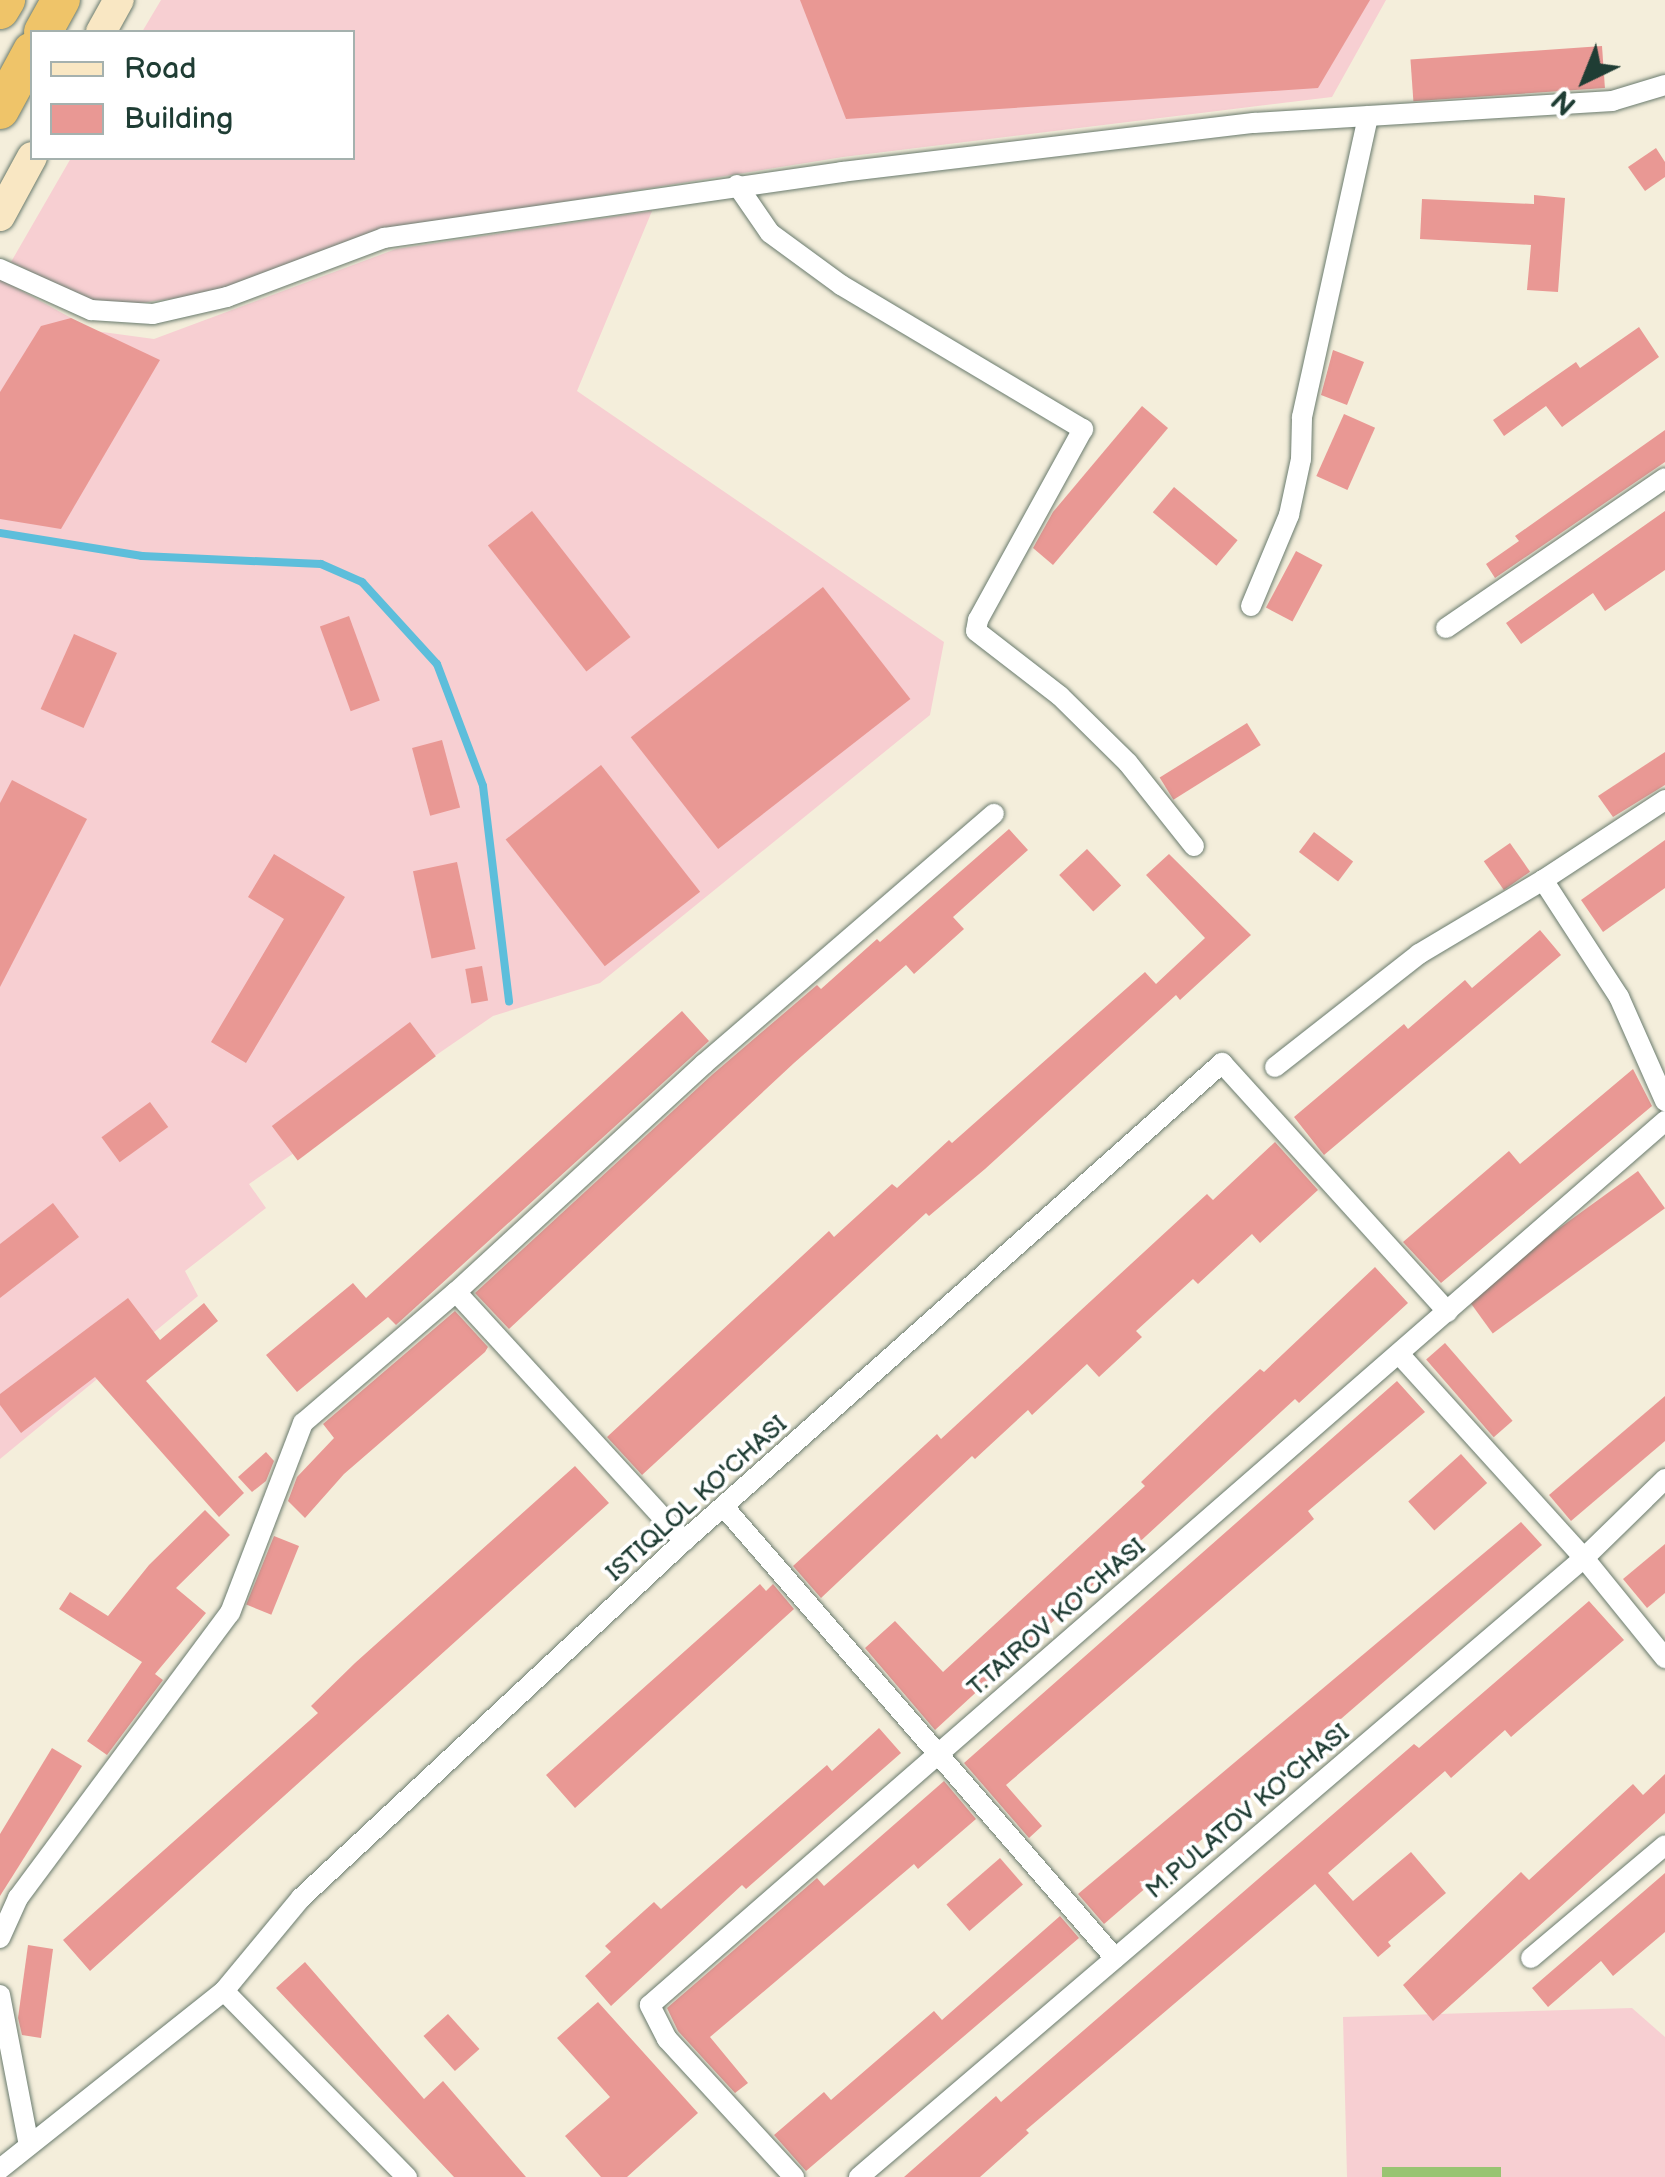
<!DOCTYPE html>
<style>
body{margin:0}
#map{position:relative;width:1665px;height:2177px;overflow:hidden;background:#f4eedb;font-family:"Balsamiq Sans",sans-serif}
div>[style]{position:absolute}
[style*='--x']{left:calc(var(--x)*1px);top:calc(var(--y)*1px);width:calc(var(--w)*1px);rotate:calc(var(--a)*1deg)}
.built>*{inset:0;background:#f7cfd2}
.green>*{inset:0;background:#99c472;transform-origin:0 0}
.stream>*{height:8px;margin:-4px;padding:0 4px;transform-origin:4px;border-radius:4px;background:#5dbedb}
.building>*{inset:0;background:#e99894;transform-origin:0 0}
.roads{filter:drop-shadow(0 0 2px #6a7b6e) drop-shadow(0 0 2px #6a7b6e)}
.street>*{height:20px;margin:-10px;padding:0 10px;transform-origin:10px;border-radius:10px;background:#fff}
.secondary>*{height:30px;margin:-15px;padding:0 15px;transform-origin:15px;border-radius:15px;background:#f9e7c3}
.highway>*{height:38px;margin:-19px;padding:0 19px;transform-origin:19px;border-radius:19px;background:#efc469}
span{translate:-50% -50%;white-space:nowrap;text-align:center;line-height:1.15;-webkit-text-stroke:8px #fff;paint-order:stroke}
.street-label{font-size:25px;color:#1f3d34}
.legend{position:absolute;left:30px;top:30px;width:325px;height:130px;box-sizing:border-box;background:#fff;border:2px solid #a5b1ae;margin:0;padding:12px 18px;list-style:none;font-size:30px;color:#1f3d34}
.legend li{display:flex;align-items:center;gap:20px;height:50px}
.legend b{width:50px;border:2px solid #a5b1ae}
.north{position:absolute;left:1535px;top:30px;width:100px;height:100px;-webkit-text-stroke:8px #fff;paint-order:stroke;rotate:223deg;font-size:28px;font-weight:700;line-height:40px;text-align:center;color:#1f3d34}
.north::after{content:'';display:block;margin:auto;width:35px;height:45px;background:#1f3d34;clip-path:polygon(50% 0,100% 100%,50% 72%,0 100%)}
</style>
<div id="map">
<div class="built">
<div style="clip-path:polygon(161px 0,1386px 0,1332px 97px,843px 157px,382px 231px,214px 293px,103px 308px,11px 262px,71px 158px,352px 158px,352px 32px,142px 32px)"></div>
<div style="clip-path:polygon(652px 211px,577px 391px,944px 642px,930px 715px,600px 983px,493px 1016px,249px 1184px,266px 1208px,185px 1271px,198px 1296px,0 1459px,0 279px,95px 331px,154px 339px,396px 249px)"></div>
<div style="clip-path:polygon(1632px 2008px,1665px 2037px,1665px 2177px,1347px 2177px,1343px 2017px)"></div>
</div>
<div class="green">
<div style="left:1382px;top:2167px;width:119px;height:10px"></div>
</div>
<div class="stream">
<div style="--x:0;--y:533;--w:144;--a:9.2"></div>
<div style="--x:142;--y:556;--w:179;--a:2.6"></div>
<div style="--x:321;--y:564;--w:45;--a:23.7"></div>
<div style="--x:362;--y:582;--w:111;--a:47.6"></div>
<div style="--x:437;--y:664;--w:130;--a:69.3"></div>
<div style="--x:483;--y:786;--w:217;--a:83.1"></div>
</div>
<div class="building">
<div style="clip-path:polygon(800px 0,1370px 0,1318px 88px,846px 119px)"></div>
<div style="left:1602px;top:46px;width:42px;height:192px;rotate:86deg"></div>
<div style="clip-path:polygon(1656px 148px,1665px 162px,1665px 177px,1645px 191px,1628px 167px)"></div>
<div style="clip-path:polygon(1534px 195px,1565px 198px,1558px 292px,1527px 290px,1531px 245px,1420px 239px,1422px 199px,1534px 204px)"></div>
<div style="clip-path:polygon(71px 318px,160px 360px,61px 529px,0 519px,0 392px,41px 326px)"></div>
<div style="clip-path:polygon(1639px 327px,1659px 357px,1562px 427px,1546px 406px,1504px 436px,1493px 420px,1576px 362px,1580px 368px)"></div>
<div style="clip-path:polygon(1333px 350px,1364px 362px,1347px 405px,1321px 395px)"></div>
<div style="clip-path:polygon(1142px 406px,1168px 428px,1053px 565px,1033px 548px,1053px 512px)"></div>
<div style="left:1344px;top:414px;width:34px;height:68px;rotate:24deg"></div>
<div style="clip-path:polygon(1665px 430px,1665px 462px,1495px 578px,1486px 564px,1519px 541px,1515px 536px)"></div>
<div style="left:1174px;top:487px;width:83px;height:33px;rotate:40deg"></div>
<div style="left:532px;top:511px;width:160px;height:56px;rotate:52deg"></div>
<div style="clip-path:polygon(1665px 511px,1665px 570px,1605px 611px,1593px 593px,1521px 644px,1506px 623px)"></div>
<div style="left:1296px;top:551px;width:30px;height:64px;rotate:28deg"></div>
<div style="left:823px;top:587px;width:142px;height:244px;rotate:52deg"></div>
<div style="left:349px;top:616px;width:90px;height:31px;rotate:70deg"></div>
<div style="left:74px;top:634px;width:47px;height:82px;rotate:24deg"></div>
<div style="left:1247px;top:723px;width:26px;height:103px;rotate:58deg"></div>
<div style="left:442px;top:740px;width:70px;height:31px;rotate:75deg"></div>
<div style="clip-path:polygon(1665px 752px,1665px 785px,1613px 817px,1598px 796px)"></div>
<div style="left:601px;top:765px;width:161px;height:121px;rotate:52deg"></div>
<div style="clip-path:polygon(12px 780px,87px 819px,0 987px,0 803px)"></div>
<div style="clip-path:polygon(1009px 829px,1028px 850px,953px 917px,964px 929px,914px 974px,906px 965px,794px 1063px,509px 1329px,475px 1293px,713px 1074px,817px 985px,821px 989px,877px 939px,880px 942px)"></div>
<div style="left:1314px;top:832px;width:49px;height:25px;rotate:37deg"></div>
<div style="clip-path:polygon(1665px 840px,1665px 888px,1603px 932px,1581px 900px)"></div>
<div style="left:1510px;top:843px;width:35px;height:32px;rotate:55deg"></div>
<div style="left:1087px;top:849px;width:50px;height:38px;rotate:47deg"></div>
<div style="clip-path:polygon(274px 854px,345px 897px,246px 1063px,211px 1042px,284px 919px,248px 897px)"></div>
<div style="clip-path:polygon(1169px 854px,1251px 935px,1180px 1000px,1176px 995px,985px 1169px,929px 1216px,926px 1213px,642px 1475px,607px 1437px,829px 1231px,834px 1237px,892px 1184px,897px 1188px,949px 1140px,952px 1143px,1145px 972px,1156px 984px,1205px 938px,1146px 875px)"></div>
<div style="left:457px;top:862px;width:89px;height:45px;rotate:78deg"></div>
<div style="clip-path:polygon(1540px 930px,1561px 955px,1324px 1155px,1294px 1117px,1404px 1024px,1408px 1029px,1465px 980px,1472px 988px)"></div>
<div style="left:482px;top:966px;width:35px;height:17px;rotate:80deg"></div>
<div style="clip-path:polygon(682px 1011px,709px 1041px,396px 1325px,388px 1317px,297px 1392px,266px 1355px,353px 1283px,366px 1298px)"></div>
<div style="left:410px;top:1022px;width:43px;height:173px;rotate:53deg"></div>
<div style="clip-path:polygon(1633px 1069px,1652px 1106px,1441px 1283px,1403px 1242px,1509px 1151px,1520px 1164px)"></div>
<div style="left:150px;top:1102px;width:31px;height:60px;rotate:54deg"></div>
<div style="clip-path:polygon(1275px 1142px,1318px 1190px,1260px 1243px,1252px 1234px,1198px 1284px,1193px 1279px,1136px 1331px,1142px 1337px,1099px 1377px,1087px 1364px,1032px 1415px,1028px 1410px,975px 1459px,972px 1456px,821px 1598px,793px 1566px,937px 1434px,941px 1439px,1207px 1194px,1213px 1200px)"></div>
<div style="left:1638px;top:1171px;width:46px;height:213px;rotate:54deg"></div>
<div style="clip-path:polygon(53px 1203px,79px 1237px,0 1298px,0 1244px)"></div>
<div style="clip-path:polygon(1375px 1267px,1408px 1303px,1299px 1403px,1295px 1399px,935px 1730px,865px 1648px,895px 1621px,943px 1672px,1145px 1486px,1141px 1482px,1215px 1411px,1260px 1369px,1264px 1372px)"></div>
<div style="clip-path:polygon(128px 1298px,160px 1340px,204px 1303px,218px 1321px,146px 1381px,244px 1493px,219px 1517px,95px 1377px,21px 1433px,0 1405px,0 1394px)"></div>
<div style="clip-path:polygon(455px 1311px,488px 1347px,485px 1352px,344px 1474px,305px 1518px,288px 1501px,297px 1477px,334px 1438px,323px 1424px)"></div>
<div style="left:1445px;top:1343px;width:103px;height:25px;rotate:49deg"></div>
<div style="clip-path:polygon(1397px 1381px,1425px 1412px,1308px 1511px,1314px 1519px,1006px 1785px,1042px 1826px,1029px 1838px,964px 1763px)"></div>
<div style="clip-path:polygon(1665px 1396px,1665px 1441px,1571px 1521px,1549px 1495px)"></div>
<div style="clip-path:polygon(266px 1452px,274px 1461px,266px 1481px,252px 1492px,238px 1477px)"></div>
<div style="left:1461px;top:1454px;width:39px;height:71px;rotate:48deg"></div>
<div style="clip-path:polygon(575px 1466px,609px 1503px,90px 1971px,63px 1940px,318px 1713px,311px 1706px,355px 1663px)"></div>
<div style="clip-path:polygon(205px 1510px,230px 1535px,176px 1588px,206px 1613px,155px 1674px,163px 1680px,107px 1755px,87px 1741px,142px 1662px,59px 1609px,70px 1592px,108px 1616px,149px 1565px)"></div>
<div style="clip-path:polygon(1521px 1522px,1542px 1545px,1104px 1924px,1078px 1894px)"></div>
<div style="left:274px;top:1536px;width:27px;height:74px;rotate:22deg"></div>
<div style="clip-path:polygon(1665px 1544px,1665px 1593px,1647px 1608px,1623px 1579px)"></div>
<div style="clip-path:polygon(760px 1584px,766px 1591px,773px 1584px,794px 1609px,575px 1808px,546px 1775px)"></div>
<div style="clip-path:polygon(1589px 1601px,1624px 1640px,1511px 1737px,1505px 1730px,1451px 1778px,1445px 1771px,1328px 1873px,1353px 1901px,1411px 1852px,1446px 1893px,1388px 1942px,1391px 1946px,1378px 1957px,1315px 1884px,1026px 2130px,1029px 2133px,980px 2177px,904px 2177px,996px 2096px,1001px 2102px,1414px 1744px,1419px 1748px)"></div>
<div style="clip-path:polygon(879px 1728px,901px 1753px,746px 1889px,742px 1885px,611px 2006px,585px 1976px,611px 1952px,605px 1946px,654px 1902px,661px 1909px,827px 1765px,832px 1771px)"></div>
<div style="clip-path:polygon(52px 1748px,82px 1766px,0 1896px,0 1834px)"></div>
<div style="clip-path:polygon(1665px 1774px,1665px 1813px,1433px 2021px,1403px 1985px,1521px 1872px,1529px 1880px,1633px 1784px,1643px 1795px)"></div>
<div style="clip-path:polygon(944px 1781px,976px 1819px,918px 1869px,914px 1864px,710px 2037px,748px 2083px,735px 2093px,678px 2031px,667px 2008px,817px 1878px,824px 1886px)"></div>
<div style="left:1000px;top:1858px;width:35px;height:71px;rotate:49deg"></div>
<div style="clip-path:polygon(1665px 1873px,1665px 1932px,1613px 1976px,1601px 1961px,1548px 2007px,1532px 1988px)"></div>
<div style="clip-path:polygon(1060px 1916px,1079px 1938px,806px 2171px,774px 2135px,824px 2092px,831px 2100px,934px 2011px,942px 2020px)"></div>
<div style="clip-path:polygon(28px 1945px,53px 1949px,41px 2038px,22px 2035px,18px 2018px)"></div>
<div style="clip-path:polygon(305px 1962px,424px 2099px,443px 2081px,526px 2177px,454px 2177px,276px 1988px)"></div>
<div style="clip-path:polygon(598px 2002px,698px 2113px,627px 2177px,601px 2177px,565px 2136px,610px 2097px,557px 2038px)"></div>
<div style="left:448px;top:2014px;width:47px;height:33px;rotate:48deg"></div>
</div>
<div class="roads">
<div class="street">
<div style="--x:737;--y:185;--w:58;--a:55.5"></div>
<div style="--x:770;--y:233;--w:88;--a:36.2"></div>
<div style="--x:841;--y:285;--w:282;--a:30.8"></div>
<div style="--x:1083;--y:429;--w:218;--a:118.8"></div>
<div style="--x:978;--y:620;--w:11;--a:100"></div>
<div style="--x:976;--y:631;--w:106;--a:37.7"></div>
<div style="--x:1060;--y:696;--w:95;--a:44.6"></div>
<div style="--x:1128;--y:763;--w:106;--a:51.5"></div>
<div style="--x:0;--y:269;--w:100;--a:24.3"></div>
<div style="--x:91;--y:310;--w:62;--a:3.7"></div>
<div style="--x:153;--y:314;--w:76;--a:-12.9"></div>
<div style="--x:227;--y:297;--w:168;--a:-20.6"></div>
<div style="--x:384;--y:238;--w:463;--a:-8.2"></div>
<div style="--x:842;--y:172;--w:415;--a:-6.8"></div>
<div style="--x:1254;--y:123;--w:359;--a:-3.5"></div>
<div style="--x:1612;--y:101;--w:55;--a:-16.8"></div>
<div style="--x:1251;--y:606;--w:99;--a:-67.3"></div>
<div style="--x:1289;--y:515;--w:57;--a:-77.9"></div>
<div style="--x:1301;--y:459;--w:42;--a:-88.6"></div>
<div style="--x:1302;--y:417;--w:308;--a:-77.6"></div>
<div style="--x:1446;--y:628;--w:265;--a:-34.4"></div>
<div style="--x:1665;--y:800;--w:146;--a:146.7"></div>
<div style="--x:1543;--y:880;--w:140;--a:57"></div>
<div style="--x:1619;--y:997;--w:114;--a:66.1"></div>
<div style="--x:1275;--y:1067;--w:183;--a:-38.1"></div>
<div style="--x:1419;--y:954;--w:144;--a:-30.8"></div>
<div style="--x:456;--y:1292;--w:338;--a:47.5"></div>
<div style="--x:1399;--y:1354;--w:275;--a:47.8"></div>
<div style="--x:1584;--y:1558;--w:129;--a:51"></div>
<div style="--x:724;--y:1507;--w:597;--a:49.08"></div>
<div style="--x:0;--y:1938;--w:44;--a:-65.8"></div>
<div style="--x:18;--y:1898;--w:355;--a:-53.4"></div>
<div style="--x:230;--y:1613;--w:204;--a:-69"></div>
<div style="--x:303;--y:1423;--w:201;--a:-40.6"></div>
<div style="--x:456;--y:1292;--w:337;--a:-42.6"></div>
<div style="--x:704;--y:1064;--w:383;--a:-40.8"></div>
<div style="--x:1531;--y:1958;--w:175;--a:-40.1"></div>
<div style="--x:224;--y:1991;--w:261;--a:45.5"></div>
<div style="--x:0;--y:1995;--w:153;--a:79.1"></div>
<div style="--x:0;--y:2169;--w:286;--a:-38.5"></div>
<div style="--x:224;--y:1991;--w:121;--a:-50.4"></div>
<div style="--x:301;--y:1898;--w:524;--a:-42.99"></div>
<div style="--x:684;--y:1541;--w:720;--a:-41.62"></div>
<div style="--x:1222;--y:1063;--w:336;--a:47.8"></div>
<div style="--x:794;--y:2177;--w:188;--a:-132.6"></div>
<div style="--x:667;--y:2039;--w:38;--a:-117"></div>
<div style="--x:650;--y:2005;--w:1346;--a:-41.05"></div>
<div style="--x:859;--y:2177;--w:953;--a:-40.49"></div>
<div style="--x:1584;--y:1558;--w:113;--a:-44.3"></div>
</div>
<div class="secondary">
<div style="--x:101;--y:32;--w:37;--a:-61"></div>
<div style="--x:0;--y:216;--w:67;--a:-61.5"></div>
</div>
<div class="highway">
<div style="--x:0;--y:10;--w:12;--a:-59"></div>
<div style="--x:43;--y:32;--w:37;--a:-61"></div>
<div style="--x:0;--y:110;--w:67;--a:-61.5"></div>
</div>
</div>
<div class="street-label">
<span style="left:697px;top:1499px;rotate:-42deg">ISTIQLOL KO'CHASI</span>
<span style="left:1057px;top:1618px;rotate:-41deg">T.TAIROV KO'CHASI</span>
<span style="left:1248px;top:1812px;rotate:-40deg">M.PULATOV KO'CHASI</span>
</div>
<ul class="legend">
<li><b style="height:12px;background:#f9e7c3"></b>Road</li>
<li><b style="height:28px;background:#e99894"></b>Building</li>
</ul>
<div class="north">N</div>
</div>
